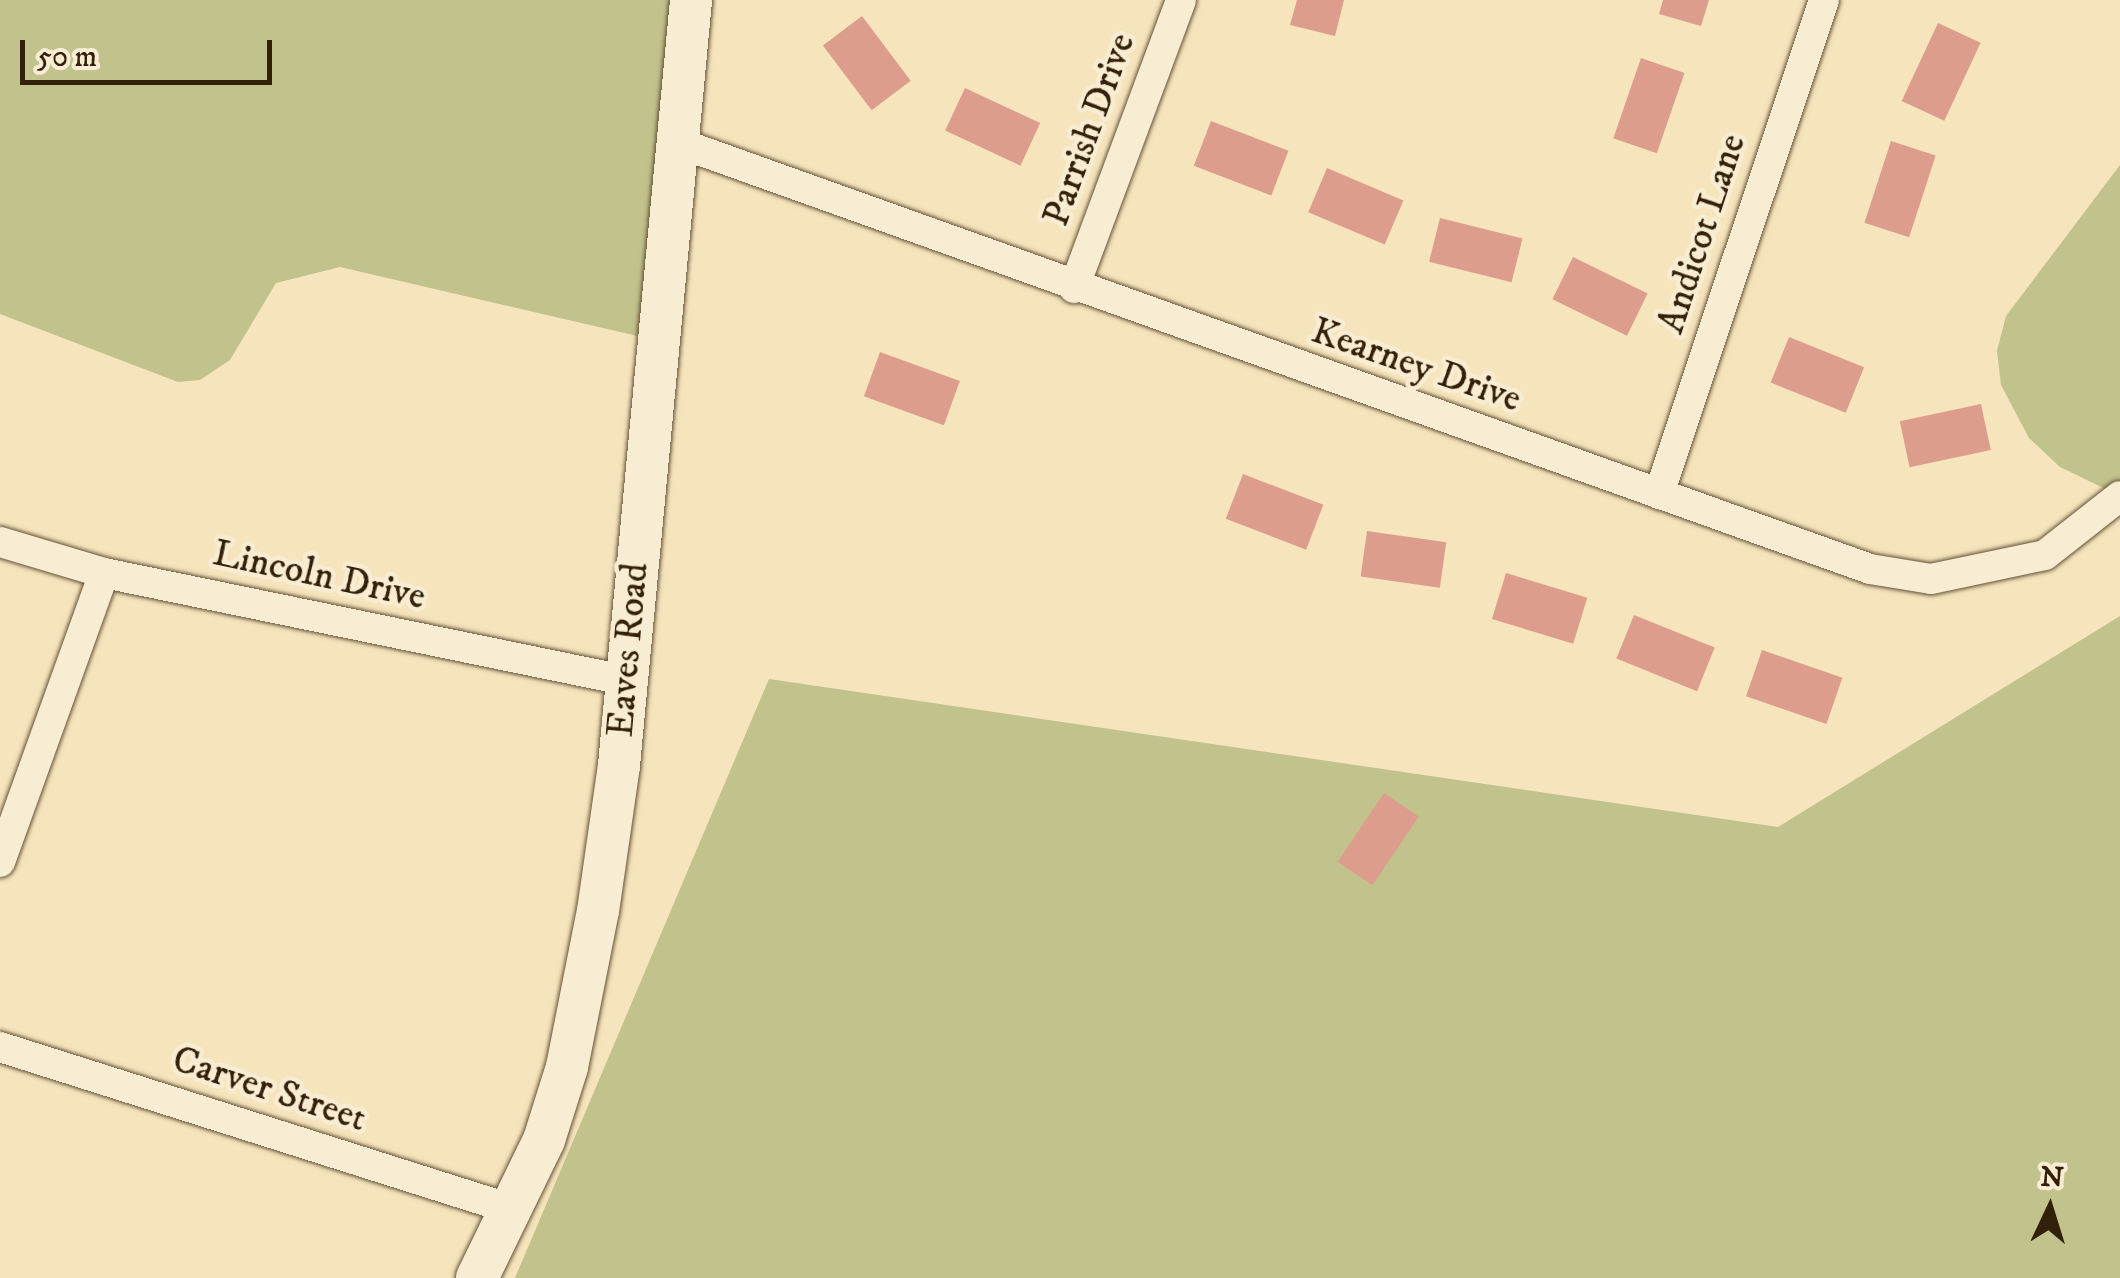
<!DOCTYPE html>
<style>
body{margin:0}
#map{position:relative;width:2120px;height:1278px;overflow:hidden;background:#f5e4bc;font-family:"IM FELL DW Pica",serif}
div>[style]{position:absolute}
[style*='--x']{left:calc(var(--x)*1px);top:calc(var(--y)*1px);width:calc(var(--w)*1px);rotate:calc(var(--a)*1deg)}
.green>*{inset:0;background:#c2c28c}
.building>*{inset:0;background:#dd9d8d;transform-origin:0 0}
.roads{filter:drop-shadow(0 0 2px #645136) drop-shadow(0 0 2px #645136)}
.street>*{height:30px;margin:-15px;padding:0 15px;transform-origin:15px;border-radius:15px;background:#f8edd3}
.secondary>*{height:42px;margin:-21px;padding:0 21px;transform-origin:21px;border-radius:21px;background:#f8edd3}
span{translate:-50% -50%;white-space:nowrap;text-align:center;line-height:1.15;-webkit-text-stroke:9px #f8edd3;paint-order:stroke}
.street-label{font-size:38px;color:#33200a}
.north{position:absolute;left:2000px;top:1158px;width:100px;height:100px;-webkit-text-stroke:8px #f8edd3;paint-order:stroke;rotate:4deg;font-size:28px;font-weight:700;line-height:40px;text-align:center;color:#33200a}
.north::after{content:'';display:block;margin:auto;width:35px;height:45px;background:#33200a;clip-path:polygon(50% 0,100% 100%,50% 72%,0 100%)}
.scale{position:absolute;left:20px;top:40px;width:252px;height:45px;box-sizing:border-box;border:5px solid #33200a;border-top:0;padding-left:12px;font-size:30px;line-height:35px;white-space:nowrap;color:#33200a;-webkit-text-stroke:8px #f8edd3;paint-order:stroke}
</style>
<div id="map">
<div class="green">
<div style="clip-path:polygon(0 0,691px 0,659px 341px,340px 267px,276px 283px,230px 360px,200px 380px,178px 382px,0 314px)"></div>
<div style="clip-path:polygon(2120px 165px,2120px 496px,2060px 467px,2029px 438px,2001px 385px,1997px 351px,2006px 316px)"></div>
<div style="clip-path:polygon(2120px 616px,2120px 1278px,515px 1278px,769px 679px,1778px 827px)"></div>
</div>
<div class="building">
<div style="clip-path:polygon(1297px 0,1344px 0,1335px 36px,1290px 25px)"></div>
<div style="clip-path:polygon(1663px 0,1709px 0,1701px 26px,1659px 14px)"></div>
<div style="left:862px;top:16px;width:81px;height:49px;rotate:53deg"></div>
<div style="left:1938px;top:23px;width:47px;height:86px;rotate:25deg"></div>
<div style="left:1641px;top:58px;width:46px;height:85px;rotate:19deg"></div>
<div style="left:965px;top:88px;width:83px;height:47px;rotate:25deg"></div>
<div style="left:1211px;top:121px;width:83px;height:48px;rotate:21deg"></div>
<div style="left:1891px;top:141px;width:47px;height:86px;rotate:18deg"></div>
<div style="left:1327px;top:168px;width:83px;height:48px;rotate:23deg"></div>
<div style="left:1440px;top:218px;width:85px;height:45px;rotate:14deg"></div>
<div style="left:1573px;top:257px;width:83px;height:47px;rotate:26deg"></div>
<div style="left:1789px;top:337px;width:81px;height:49px;rotate:22deg"></div>
<div style="left:880px;top:352px;width:85px;height:47px;rotate:20deg"></div>
<div style="left:1981px;top:404px;width:47px;height:83px;rotate:78deg"></div>
<div style="left:1243px;top:474px;width:86px;height:48px;rotate:21deg"></div>
<div style="left:1367px;top:531px;width:80px;height:46px;rotate:8deg"></div>
<div style="left:1506px;top:573px;width:85px;height:48px;rotate:17deg"></div>
<div style="left:1634px;top:615px;width:87px;height:47px;rotate:22deg"></div>
<div style="left:1762px;top:650px;width:85px;height:49px;rotate:19deg"></div>
<div style="left:1384px;top:793px;width:42px;height:83px;rotate:34deg"></div>
</div>
<div class="roads">
<div class="street">
<div style="--x:679;--y:143;--w:1265;--a:19.68"></div>
<div style="--x:1870;--y:569;--w:62;--a:9.3"></div>
<div style="--x:1931;--y:579;--w:116;--a:-11.9"></div>
<div style="--x:2045;--y:555;--w:95;--a:-38.2"></div>
<div style="--x:1074;--y:288;--w:307;--a:-69.6"></div>
<div style="--x:1659;--y:494;--w:521;--a:-71.53"></div>
<div style="--x:0;--y:542;--w:109;--a:16.6"></div>
<div style="--x:104;--y:573;--w:531;--a:11.63"></div>
<div style="--x:0;--y:862;--w:307;--a:-70.2"></div>
<div style="--x:0;--y:1047;--w:539;--a:17.59"></div>
</div>
<div class="secondary">
<div style="--x:477;--y:1278;--w:153;--a:-64.1"></div>
<div style="--x:544;--y:1140;--w:77;--a:-72.5"></div>
<div style="--x:567;--y:1067;--w:159;--a:-78.8"></div>
<div style="--x:598;--y:911;--w:148;--a:-81.8"></div>
<div style="--x:619;--y:765;--w:768;--a:-84.62"></div>
</div>
</div>
<div class="street-label">
<span style="left:1090px;top:130px;rotate:-70deg">Parrish Drive</span>
<span style="left:1703px;top:234px;rotate:-72deg">Andicot Lane</span>
<span style="left:1416px;top:366px;rotate:19deg">Kearney Drive</span>
<span style="left:319px;top:576px;rotate:12deg">Lincoln Drive</span>
<span style="left:629px;top:650px;rotate:-85deg">Eaves Road</span>
<span style="left:269px;top:1090px;rotate:18deg">Carver Street</span>
</div>
<div class="north">N</div>
<div class="scale">50 m</div>
</div>
